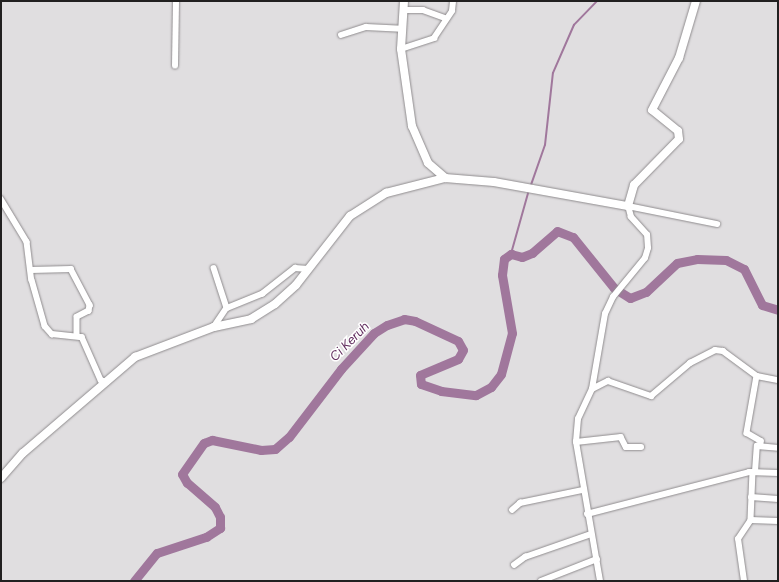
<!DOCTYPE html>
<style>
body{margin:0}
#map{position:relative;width:779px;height:582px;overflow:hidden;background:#e0dee0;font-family:Figtree,sans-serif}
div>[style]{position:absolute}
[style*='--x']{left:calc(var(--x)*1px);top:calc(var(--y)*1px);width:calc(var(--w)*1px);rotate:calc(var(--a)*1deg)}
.stream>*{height:1.5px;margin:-0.75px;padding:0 0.75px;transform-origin:0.75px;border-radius:0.75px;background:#a0779c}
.river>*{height:9px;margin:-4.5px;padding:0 4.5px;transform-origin:4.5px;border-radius:4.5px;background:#a0779c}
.roads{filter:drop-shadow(0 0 1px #8f8c8e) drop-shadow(0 0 1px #8f8c8e)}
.street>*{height:5.5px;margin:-2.75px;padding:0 2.75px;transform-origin:2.75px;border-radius:2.75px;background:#fff}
.secondary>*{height:8px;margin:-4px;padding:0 4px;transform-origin:4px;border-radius:4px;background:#fff}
span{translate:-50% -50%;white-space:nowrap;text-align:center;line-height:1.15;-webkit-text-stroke:3px #fff;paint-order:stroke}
.water-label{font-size:13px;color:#612d5e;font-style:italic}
.frame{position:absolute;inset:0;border:2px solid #212020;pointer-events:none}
</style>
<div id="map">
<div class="stream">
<div style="--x:531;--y:185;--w:42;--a:-70.7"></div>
<div style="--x:545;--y:145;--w:72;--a:-83.7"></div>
<div style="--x:553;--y:73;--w:52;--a:-66.4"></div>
<div style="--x:574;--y:25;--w:33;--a:-46"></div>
<div style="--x:511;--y:254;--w:66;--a:-74.3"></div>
</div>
<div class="river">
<div style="--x:134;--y:581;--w:36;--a:-51"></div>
<div style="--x:157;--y:553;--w:52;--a:-18.1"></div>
<div style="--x:206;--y:537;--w:17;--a:-33"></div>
<div style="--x:220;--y:528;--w:11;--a:-90"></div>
<div style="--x:220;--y:517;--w:11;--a:-117"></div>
<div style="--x:215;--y:507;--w:37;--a:-139"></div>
<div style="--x:187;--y:483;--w:10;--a:-119"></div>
<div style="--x:182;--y:474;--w:38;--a:-55"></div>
<div style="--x:204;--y:443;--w:9;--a:-21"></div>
<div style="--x:212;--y:440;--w:50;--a:11.5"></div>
<div style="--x:261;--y:450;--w:14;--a:-4"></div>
<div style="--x:275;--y:449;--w:18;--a:-41"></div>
<div style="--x:289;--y:437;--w:86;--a:-52.6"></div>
<div style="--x:341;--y:369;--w:49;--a:-47.5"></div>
<div style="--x:374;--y:333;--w:15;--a:-32"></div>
<div style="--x:387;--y:325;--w:18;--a:-19"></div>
<div style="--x:404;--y:319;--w:11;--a:10"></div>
<div style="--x:415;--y:321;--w:47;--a:24.9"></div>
<div style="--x:458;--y:341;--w:10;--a:61"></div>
<div style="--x:463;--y:350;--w:10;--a:119"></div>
<div style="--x:458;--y:359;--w:41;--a:157.2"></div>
<div style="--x:420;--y:375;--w:9;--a:84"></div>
<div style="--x:421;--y:384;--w:21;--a:19"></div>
<div style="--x:441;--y:391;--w:35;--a:7"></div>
<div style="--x:476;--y:395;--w:17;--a:-28"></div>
<div style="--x:491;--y:387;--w:16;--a:-52"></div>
<div style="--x:501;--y:374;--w:42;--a:-75"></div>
<div style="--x:512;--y:333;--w:59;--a:-99.8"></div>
<div style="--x:502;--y:275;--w:16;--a:-83"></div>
<div style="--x:504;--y:259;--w:9;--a:-36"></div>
<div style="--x:511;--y:254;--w:11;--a:15"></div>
<div style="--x:522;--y:257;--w:11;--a:-22"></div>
<div style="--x:532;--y:253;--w:33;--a:-41"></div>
<div style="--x:557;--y:231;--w:17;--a:21"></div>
<div style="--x:573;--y:237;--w:65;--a:51.2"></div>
<div style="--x:614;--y:288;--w:19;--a:32"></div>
<div style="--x:630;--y:298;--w:17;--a:-21"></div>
<div style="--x:646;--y:292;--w:42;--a:-43.1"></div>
<div style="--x:677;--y:263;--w:20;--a:-11"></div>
<div style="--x:697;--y:259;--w:29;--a:2"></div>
<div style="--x:726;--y:260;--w:20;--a:27"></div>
<div style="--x:744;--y:269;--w:40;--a:63.4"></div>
<div style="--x:762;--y:305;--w:17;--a:17"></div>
</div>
<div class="roads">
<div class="street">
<div style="--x:404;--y:10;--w:19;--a:0"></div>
<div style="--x:423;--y:10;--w:23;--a:20"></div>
<div style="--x:341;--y:35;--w:26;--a:-18"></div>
<div style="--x:366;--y:27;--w:35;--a:3"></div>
<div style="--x:401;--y:49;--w:35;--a:-18"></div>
<div style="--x:434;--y:38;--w:32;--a:-56"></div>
<div style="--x:452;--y:11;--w:10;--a:-84"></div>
<div style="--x:175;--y:66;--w:65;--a:-89.1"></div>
<div style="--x:1;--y:199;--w:50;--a:58.8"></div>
<div style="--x:27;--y:242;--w:38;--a:83"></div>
<div style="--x:32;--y:280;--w:48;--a:74.2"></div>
<div style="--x:45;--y:326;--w:11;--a:49"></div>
<div style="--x:52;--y:334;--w:30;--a:6"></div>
<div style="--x:82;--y:337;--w:47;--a:66.2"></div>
<div style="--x:101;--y:380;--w:6;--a:18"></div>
<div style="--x:214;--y:268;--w:42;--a:72"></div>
<div style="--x:227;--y:308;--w:23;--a:124"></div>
<div style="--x:31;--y:270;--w:40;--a:-1.4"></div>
<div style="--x:71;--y:269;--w:41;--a:62.2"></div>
<div style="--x:90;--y:305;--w:6;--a:99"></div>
<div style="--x:89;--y:311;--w:13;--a:153"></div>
<div style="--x:77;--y:317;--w:17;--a:90"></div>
<div style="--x:227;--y:308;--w:38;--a:-22"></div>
<div style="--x:262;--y:294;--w:42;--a:-38.2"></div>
<div style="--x:295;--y:268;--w:13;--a:4"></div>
<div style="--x:757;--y:376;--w:58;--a:100"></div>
<div style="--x:747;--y:433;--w:16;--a:30"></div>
<div style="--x:761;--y:441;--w:4;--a:90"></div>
<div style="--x:592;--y:389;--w:18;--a:-27"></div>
<div style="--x:608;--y:381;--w:46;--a:19.2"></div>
<div style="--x:651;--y:396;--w:51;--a:-40.2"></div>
<div style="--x:690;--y:363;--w:28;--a:-27"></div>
<div style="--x:715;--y:350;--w:8;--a:7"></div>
<div style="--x:723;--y:351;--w:42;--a:36.3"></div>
<div style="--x:757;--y:376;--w:21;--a:11"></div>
<div style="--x:576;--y:442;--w:45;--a:-6.3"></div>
<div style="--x:621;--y:437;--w:11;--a:63"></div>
<div style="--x:626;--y:447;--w:15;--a:0"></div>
<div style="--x:753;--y:472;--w:48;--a:92.4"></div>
<div style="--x:751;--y:520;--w:27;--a:2"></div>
<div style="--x:755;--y:472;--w:26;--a:-86"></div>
<div style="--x:757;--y:446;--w:21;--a:5"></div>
<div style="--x:751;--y:497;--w:27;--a:4"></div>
<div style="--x:512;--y:510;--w:11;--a:-41"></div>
<div style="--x:520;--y:503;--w:64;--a:-11.7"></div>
<div style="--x:587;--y:514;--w:167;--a:-14.5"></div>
<div style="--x:749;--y:472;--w:29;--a:2"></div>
<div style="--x:514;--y:565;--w:14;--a:-36"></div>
<div style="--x:525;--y:557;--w:70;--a:-19.2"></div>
<div style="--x:541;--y:581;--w:60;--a:-21.4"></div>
<div style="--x:600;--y:581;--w:141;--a:-99.8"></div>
<div style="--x:576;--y:442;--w:23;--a:-85"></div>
<div style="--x:578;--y:419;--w:33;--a:-65"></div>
<div style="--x:592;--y:389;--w:76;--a:-80.2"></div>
<div style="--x:605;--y:314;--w:19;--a:-65"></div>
<div style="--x:613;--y:297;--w:50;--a:-50.6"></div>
<div style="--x:645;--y:258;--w:10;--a:-73"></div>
<div style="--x:648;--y:248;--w:13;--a:-94"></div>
<div style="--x:647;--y:235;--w:24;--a:-132"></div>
<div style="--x:631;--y:217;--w:11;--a:-105"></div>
<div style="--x:628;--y:206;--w:91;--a:11.4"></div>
<div style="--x:744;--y:581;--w:42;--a:-98.1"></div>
<div style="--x:738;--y:539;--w:23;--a:-56"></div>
</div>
<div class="secondary">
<div style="--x:404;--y:1;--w:48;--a:93.6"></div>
<div style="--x:401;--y:49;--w:78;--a:81.9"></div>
<div style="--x:412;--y:126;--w:40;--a:66.6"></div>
<div style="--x:428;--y:163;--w:23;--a:41"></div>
<div style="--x:1;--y:478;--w:33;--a:-49"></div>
<div style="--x:23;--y:453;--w:148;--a:-40.6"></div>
<div style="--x:135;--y:357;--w:85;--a:-20.8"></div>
<div style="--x:214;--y:327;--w:38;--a:-12"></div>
<div style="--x:251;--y:319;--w:28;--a:-32"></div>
<div style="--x:275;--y:304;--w:28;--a:-42"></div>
<div style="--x:296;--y:285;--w:88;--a:-52"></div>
<div style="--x:350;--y:216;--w:43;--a:-32.6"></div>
<div style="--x:386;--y:193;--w:61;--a:-14.3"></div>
<div style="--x:445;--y:178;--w:49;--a:4.7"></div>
<div style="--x:494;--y:182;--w:136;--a:10.2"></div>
<div style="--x:628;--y:206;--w:22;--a:-74"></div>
<div style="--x:634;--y:185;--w:64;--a:-45.6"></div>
<div style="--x:679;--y:139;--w:8;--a:-97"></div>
<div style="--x:678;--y:131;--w:33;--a:-141"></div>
<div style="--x:652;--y:110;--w:59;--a:-62.6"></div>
<div style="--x:679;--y:58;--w:59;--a:-73.4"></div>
</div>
</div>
<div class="water-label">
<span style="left:350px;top:342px;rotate:-45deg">Ci Keruh</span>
</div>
<div class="frame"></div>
</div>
